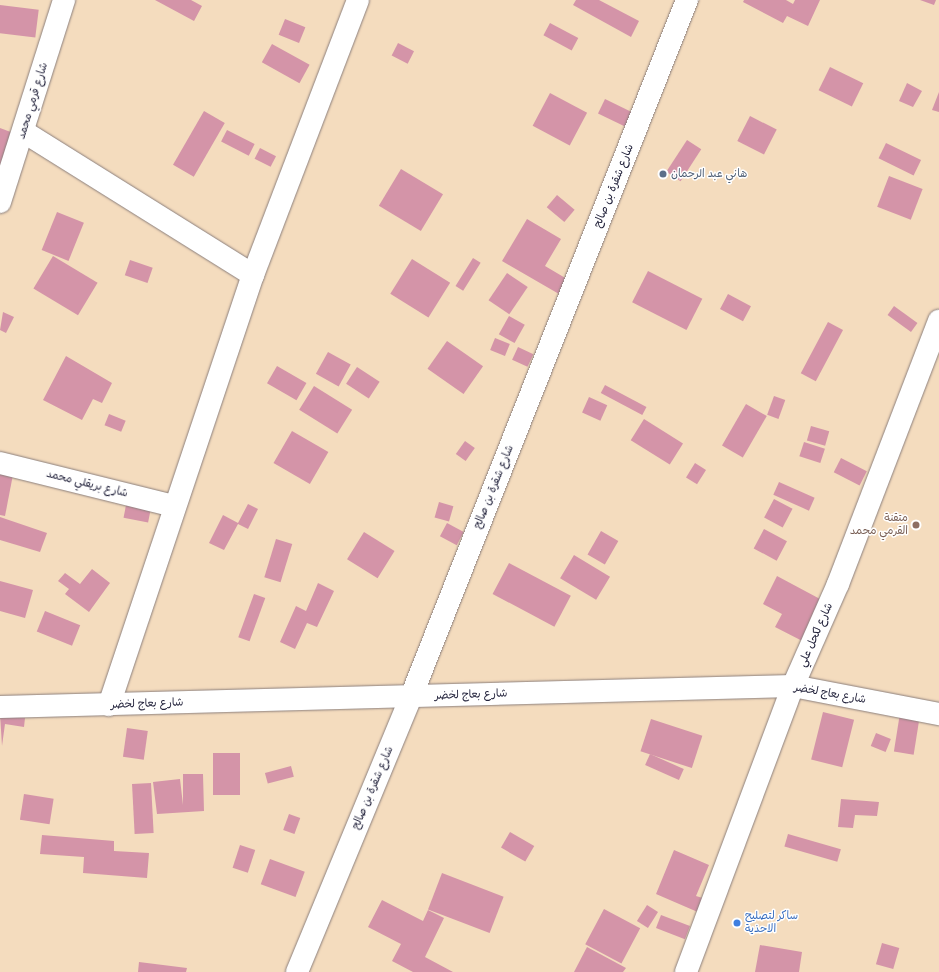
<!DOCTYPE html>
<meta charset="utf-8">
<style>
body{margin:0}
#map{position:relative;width:939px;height:972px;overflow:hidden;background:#f4dcbe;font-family:"Balsamiq Sans","Playpen Sans Arabic",sans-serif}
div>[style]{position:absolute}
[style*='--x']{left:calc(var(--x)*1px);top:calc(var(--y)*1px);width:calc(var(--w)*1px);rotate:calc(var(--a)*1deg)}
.building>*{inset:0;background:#d494a8;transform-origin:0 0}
.roads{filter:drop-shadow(0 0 1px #8b7f7c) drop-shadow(0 0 1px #8b7f7c)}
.minor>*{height:22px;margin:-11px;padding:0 11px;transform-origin:11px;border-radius:11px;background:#fff}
.dots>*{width:11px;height:11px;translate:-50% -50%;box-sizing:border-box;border:2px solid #fff;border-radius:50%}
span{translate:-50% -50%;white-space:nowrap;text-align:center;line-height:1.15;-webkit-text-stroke:3px #fff;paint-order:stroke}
.street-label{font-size:11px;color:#22223b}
.service-label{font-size:11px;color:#4e5e75}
.left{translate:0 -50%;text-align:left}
.education-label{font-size:11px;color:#785e54}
.right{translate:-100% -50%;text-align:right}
.shop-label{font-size:11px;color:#366cbe}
</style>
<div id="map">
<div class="building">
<div style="clip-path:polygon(155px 0,191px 0,202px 6px,194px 21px)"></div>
<div style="clip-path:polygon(576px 0,599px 0,639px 21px,631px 37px,573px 5px)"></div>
<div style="clip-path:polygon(744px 0,786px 0,793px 4px,795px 0,820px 0,808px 26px,787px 16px,783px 23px,743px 2px)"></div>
<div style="clip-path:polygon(920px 0,936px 0,934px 5px)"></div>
<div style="left:0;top:5px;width:39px;height:28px;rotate:7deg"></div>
<div style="left:285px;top:19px;width:22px;height:17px;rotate:22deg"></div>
<div style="left:550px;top:23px;width:32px;height:14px;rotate:28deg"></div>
<div style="left:398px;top:43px;width:18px;height:14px;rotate:27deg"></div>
<div style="left:272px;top:44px;width:43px;height:21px;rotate:29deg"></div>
<div style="left:830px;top:67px;width:37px;height:26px;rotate:26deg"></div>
<div style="clip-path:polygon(907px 83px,922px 91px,913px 107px,899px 101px)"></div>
<div style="clip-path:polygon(939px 92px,939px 112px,932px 110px)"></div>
<div style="left:550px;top:93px;width:42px;height:37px;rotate:28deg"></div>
<div style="left:605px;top:99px;width:37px;height:16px;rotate:26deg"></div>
<div style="left:204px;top:111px;width:24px;height:62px;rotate:30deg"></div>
<div style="left:750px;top:116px;width:30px;height:28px;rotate:27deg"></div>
<div style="clip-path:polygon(0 128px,16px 134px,3px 167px,0 166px)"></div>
<div style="left:227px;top:130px;width:31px;height:13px;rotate:27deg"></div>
<div style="left:687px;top:140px;width:17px;height:38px;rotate:33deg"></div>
<div style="left:886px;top:143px;width:39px;height:17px;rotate:26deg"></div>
<div style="left:260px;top:148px;width:18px;height:12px;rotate:27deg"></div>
<div style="left:401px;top:169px;width:49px;height:43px;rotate:31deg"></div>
<div style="left:889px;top:176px;width:36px;height:33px;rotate:21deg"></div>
<div style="left:557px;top:195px;width:23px;height:16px;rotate:40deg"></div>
<div style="left:57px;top:212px;width:29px;height:41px;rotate:22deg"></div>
<div style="clip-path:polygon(527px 219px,561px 239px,545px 266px,567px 279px,559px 294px,502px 261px)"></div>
<div style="left:53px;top:256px;width:52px;height:38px;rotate:31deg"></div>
<div style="left:473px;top:258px;width:9px;height:33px;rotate:32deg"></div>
<div style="left:412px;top:259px;width:45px;height:41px;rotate:32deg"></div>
<div style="left:130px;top:260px;width:24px;height:16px;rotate:19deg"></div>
<div style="left:648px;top:271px;width:61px;height:35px;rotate:27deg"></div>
<div style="left:507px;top:273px;width:25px;height:33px;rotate:34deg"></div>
<div style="left:728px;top:294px;width:26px;height:17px;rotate:28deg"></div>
<div style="left:894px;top:306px;width:29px;height:11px;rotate:36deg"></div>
<div style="clip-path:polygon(3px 312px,14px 317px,6px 333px,0 330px)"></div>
<div style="left:509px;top:316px;width:18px;height:21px;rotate:29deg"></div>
<div style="left:828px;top:322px;width:17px;height:58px;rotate:28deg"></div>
<div style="left:495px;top:338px;width:16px;height:13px;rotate:22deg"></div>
<div style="left:447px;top:341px;width:44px;height:34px;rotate:35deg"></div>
<div style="left:518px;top:347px;width:17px;height:14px;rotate:25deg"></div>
<div style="left:328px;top:352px;width:26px;height:25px;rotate:29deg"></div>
<div style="clip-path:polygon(66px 356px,112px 383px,102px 403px,93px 399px,82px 420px,43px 400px)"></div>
<div style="left:277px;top:366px;width:34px;height:20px;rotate:30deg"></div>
<div style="left:357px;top:367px;width:27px;height:20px;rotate:33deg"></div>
<div style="left:605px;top:385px;width:47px;height:9px;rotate:28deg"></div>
<div style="left:314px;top:386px;width:45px;height:28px;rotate:32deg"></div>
<div style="left:774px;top:396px;width:12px;height:20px;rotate:20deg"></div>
<div style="left:589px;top:397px;width:20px;height:17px;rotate:24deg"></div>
<div style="left:746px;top:404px;width:24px;height:48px;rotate:30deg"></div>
<div style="left:109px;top:414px;width:18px;height:12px;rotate:22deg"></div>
<div style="left:644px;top:419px;width:46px;height:25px;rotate:32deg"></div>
<div style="left:811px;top:426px;width:19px;height:15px;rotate:16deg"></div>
<div style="left:292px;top:431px;width:42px;height:37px;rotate:30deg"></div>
<div style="left:465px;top:441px;width:12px;height:16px;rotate:35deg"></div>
<div style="left:804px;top:442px;width:22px;height:15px;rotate:18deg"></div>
<div style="clip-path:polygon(0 456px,16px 459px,5px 516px,0 515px)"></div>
<div style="left:841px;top:458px;width:29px;height:16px;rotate:27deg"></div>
<div style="left:695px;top:463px;width:13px;height:17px;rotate:32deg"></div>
<div style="left:779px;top:482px;width:39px;height:14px;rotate:24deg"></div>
<div style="left:774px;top:499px;width:21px;height:21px;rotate:28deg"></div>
<div style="left:127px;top:500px;width:25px;height:18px;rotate:11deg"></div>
<div style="left:439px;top:502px;width:15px;height:16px;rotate:16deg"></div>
<div style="clip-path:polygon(248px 504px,258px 509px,248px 529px,238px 524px,224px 550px,209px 543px,223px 515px,238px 523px)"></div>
<div style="clip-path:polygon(0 517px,47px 533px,40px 552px,0 540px)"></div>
<div style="left:447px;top:523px;width:19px;height:15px;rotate:28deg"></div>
<div style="left:764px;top:529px;width:26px;height:22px;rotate:28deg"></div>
<div style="left:601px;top:531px;width:20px;height:27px;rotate:30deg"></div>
<div style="left:364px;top:532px;width:36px;height:32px;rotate:32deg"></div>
<div style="left:276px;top:539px;width:17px;height:40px;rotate:17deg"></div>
<div style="left:574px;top:555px;width:42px;height:27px;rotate:31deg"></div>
<div style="left:509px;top:563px;width:70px;height:35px;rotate:28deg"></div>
<div style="clip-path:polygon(92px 569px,110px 583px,89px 612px,65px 594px,69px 589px,58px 581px,65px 573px,80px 584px)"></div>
<div style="clip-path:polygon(777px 576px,835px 607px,814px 647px,775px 627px,782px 614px,763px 604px)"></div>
<div style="clip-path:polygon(0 581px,33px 590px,25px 618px,0 611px)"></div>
<div style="clip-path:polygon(318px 583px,334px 591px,317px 627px,307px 623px,295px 649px,280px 642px,296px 606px,306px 611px)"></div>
<div style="left:254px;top:594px;width:12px;height:46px;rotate:20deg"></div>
<div style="left:45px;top:611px;width:38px;height:22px;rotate:22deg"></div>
<div style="left:823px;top:712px;width:32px;height:49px;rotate:14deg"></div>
<div style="left:900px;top:713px;width:20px;height:39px;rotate:9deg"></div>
<div style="clip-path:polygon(0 714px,25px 718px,24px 727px,5px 724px,2px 746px)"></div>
<div style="left:651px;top:719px;width:54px;height:34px;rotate:18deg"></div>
<div style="left:127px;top:728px;width:21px;height:29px;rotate:8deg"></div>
<div style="left:876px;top:733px;width:16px;height:14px;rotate:22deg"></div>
<div style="left:213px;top:753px;width:27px;height:42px"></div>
<div style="left:650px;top:754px;width:37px;height:12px;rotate:24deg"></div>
<div style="left:291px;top:766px;width:11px;height:27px;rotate:75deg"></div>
<div style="clip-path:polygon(183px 774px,203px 774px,204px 811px,157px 814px,153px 782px,180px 779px,183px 805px)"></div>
<div style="left:151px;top:783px;width:50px;height:19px;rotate:87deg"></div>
<div style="left:24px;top:794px;width:30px;height:26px;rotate:9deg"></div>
<div style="clip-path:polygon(841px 799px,879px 802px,877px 816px,855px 815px,853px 828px,838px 827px)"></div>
<div style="left:289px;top:814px;width:12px;height:17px;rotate:20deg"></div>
<div style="left:510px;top:832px;width:28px;height:18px;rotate:30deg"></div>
<div style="left:788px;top:834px;width:55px;height:13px;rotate:16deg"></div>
<div style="clip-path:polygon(42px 835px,114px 841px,114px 851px,149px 853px,147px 878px,83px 873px,84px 857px,40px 854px)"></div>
<div style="left:240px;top:845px;width:16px;height:24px;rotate:18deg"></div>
<div style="clip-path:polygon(674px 850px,709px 865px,696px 896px,706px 899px,700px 913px,656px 894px)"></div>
<div style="left:270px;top:859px;width:37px;height:27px;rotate:20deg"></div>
<div style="left:442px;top:873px;width:66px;height:39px;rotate:21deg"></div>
<div style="clip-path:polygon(382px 900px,423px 921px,428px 910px,444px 918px,425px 957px,453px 972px,413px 972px,392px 961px,401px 944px,368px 927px)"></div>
<div style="left:647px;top:905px;width:13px;height:19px;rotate:32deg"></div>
<div style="left:604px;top:909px;width:41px;height:40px;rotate:28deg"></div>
<div style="left:661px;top:915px;width:31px;height:14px;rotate:21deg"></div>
<div style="left:882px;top:943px;width:18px;height:22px;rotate:16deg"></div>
<div style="clip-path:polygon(760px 945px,802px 952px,799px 972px,755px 972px)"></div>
<div style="clip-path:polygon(587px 947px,626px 968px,623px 972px,574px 972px)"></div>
<div style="clip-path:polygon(139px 962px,187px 968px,186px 972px,138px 972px)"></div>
</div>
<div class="roads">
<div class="minor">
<div style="--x:24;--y:132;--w:270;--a:32"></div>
<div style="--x:0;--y:202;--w:212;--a:-72.4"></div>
<div style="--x:0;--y:463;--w:179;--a:13.9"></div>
<div style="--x:109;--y:705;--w:453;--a:-71.5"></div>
<div style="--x:253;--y:275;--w:294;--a:-69.1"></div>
<div style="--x:0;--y:707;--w:793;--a:-1.52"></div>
<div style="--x:793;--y:686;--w:149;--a:10.9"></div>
<div style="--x:297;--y:972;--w:298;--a:-67.5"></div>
<div style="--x:411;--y:697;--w:750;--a:-68.4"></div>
<div style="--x:686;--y:972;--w:305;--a:-69.5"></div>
<div style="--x:793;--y:686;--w:111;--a:-66.2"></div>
<div style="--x:838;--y:584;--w:282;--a:-69"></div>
</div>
</div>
<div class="dots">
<div style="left:663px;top:174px;background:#5c6f8a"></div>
<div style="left:916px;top:525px;background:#8d6e63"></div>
<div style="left:737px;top:923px;background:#3f7fe0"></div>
</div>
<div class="street-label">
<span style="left:33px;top:101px;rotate:-73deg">شارع قرمي محمد</span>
<span style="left:614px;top:186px;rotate:-68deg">شارع شقرة بن صالح</span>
<span style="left:87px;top:484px;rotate:14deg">شارع بريقلي محمد</span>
<span style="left:494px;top:487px;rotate:-68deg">شارع شقرة بن صالح</span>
<span style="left:816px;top:635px;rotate:-66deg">شارع لكحل علي</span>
<span style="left:830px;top:694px;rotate:10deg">شارع بعاج لخضر</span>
<span style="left:471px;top:695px;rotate:-2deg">شارع بعاج لخضر</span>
<span style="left:147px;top:704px;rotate:-2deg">شارع بعاج لخضر</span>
<span style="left:373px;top:788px;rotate:-67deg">شارع شقرة بن صالح</span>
</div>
<div class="service-label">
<span class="left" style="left:671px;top:174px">هاني عبد الرحمان</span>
</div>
<div class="education-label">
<span class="right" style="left:908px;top:525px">متقنة<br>القرمي محمد</span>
</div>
<div class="shop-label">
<span class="left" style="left:745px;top:923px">ساكر لتصليح<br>الاحذية</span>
</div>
</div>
